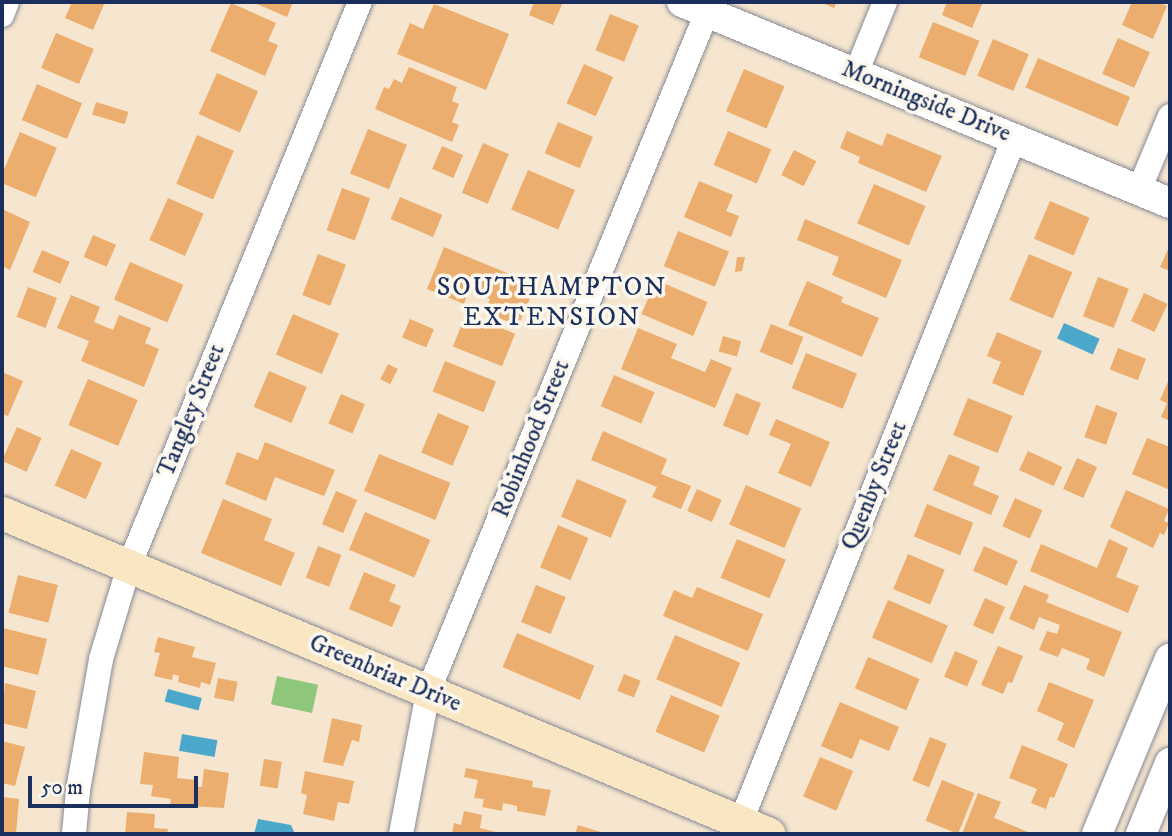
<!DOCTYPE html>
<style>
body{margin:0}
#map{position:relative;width:1172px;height:836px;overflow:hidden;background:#f6e6cf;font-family:"IM FELL DW Pica",serif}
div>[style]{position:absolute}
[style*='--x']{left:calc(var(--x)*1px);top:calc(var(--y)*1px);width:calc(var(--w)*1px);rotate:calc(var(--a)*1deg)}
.green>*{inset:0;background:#8ec77b;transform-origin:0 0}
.water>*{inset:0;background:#4ca8ca;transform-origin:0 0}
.building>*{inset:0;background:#ebae6e;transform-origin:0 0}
.roads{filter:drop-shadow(0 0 2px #888a96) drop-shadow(0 0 2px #888a96)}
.minor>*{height:24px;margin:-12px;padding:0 12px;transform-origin:12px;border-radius:12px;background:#fff}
.tertiary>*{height:30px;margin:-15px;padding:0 15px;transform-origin:15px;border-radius:15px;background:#fff}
.secondary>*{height:33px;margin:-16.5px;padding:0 16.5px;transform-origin:16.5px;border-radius:16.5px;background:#f9e7c3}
span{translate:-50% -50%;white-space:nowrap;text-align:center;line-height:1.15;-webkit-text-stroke:7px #fbf7ec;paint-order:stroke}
.street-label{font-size:24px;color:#1b2f5e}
.neighbourhood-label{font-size:26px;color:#1b2f5e;letter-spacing:2px}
.frame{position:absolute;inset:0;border:4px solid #1b2f5e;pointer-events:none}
.scale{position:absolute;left:28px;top:776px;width:170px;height:32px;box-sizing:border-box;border:4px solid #1b2f5e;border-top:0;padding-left:9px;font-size:21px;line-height:24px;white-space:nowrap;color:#1b2f5e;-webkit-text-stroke:5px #fbf7ec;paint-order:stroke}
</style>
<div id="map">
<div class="green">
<div style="left:277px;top:676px;width:42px;height:29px;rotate:12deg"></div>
</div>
<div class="water">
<div style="left:1064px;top:323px;width:39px;height:17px;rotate:24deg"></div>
<div style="left:168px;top:689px;width:35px;height:13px;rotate:15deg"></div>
<div style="left:182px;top:734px;width:36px;height:17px;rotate:10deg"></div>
<div style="clip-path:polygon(258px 819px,291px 825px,295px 834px,254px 834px)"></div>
</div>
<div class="building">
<div style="clip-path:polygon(72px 2px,105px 2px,93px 30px,65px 18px)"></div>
<div style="clip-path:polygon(252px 2px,293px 2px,287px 17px)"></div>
<div style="clip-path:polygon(534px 2px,563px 2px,553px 25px,529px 15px)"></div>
<div style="clip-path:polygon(820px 2px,837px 2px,834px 8px)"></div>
<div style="clip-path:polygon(947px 2px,983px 2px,972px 28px,942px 15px)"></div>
<div style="clip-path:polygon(1132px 2px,1156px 2px,1167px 6px,1153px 39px,1122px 25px)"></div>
<div style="clip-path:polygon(231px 3px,276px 23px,268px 41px,278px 45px,265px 76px,210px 51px)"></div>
<div style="clip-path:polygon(434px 4px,509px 34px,486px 90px,397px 54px,410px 23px,423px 29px)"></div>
<div style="left:610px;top:14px;width:31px;height:39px;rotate:22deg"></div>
<div style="left:933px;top:22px;width:50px;height:38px;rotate:22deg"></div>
<div style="left:56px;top:33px;width:41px;height:38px;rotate:23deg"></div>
<div style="left:1118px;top:38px;width:35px;height:39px;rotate:24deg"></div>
<div style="left:993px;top:39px;width:39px;height:40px;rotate:23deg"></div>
<div style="left:1038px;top:58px;width:100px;height:32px;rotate:23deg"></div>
<div style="left:584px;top:64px;width:32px;height:43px;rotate:24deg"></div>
<div style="clip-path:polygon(409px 67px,457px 87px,452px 101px,459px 104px,452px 122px,459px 125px,452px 142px,375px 109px,384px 87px,389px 89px,394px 79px,402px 83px)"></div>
<div style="left:744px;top:69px;width:44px;height:46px;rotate:23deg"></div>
<div style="left:217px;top:73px;width:45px;height:45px;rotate:24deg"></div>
<div style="left:37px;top:84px;width:49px;height:39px;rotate:23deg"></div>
<div style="left:96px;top:102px;width:34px;height:13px;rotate:17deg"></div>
<div style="left:558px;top:122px;width:38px;height:34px;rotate:23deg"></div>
<div style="left:368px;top:129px;width:42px;height:48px;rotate:22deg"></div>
<div style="left:728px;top:131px;width:47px;height:37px;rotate:23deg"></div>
<div style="clip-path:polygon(847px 131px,882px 146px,887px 133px,942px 156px,926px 192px,858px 163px,860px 157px,840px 148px)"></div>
<div style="left:20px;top:132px;width:40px;height:54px;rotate:23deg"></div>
<div style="left:197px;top:135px;width:40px;height:53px;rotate:23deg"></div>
<div style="left:483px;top:143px;width:28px;height:54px;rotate:23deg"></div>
<div style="left:442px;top:146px;width:23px;height:25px;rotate:23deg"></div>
<div style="left:794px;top:150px;width:25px;height:28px;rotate:27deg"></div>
<div style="left:528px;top:170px;width:51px;height:43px;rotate:23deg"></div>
<div style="clip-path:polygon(699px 181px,733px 195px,726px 211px,739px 216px,731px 237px,684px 217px)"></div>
<div style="left:874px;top:184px;width:56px;height:43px;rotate:23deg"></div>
<div style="left:342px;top:188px;width:30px;height:45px;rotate:20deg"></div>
<div style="left:400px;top:197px;width:46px;height:24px;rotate:23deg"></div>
<div style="left:168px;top:198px;width:39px;height:46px;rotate:24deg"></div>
<div style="left:1050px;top:201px;width:43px;height:41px;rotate:23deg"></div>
<div style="clip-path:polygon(2px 209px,30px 222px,10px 270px,2px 266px)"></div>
<div style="clip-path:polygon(805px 219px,902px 260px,886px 298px,832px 275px,839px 257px,797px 240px)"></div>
<div style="left:678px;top:231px;width:55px;height:38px;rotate:22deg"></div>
<div style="left:93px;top:235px;width:25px;height:24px;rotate:23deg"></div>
<div style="clip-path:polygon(1170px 245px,1170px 271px,1160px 267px)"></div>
<div style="clip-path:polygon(444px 247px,536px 285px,518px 326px,485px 312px,490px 299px,469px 290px,464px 304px,427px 289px)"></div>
<div style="left:42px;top:250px;width:30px;height:24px;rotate:23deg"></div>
<div style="left:318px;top:254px;width:30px;height:44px;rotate:21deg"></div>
<div style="left:1029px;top:254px;width:47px;height:50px;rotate:23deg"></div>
<div style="clip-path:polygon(737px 257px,745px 257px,742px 271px,735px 272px)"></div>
<div style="left:130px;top:262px;width:58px;height:41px;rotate:23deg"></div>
<div style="left:1098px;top:277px;width:33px;height:42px;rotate:21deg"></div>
<div style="left:656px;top:280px;width:56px;height:37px;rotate:23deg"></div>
<div style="clip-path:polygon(807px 281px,843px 297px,841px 302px,879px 318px,862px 357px,788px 325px)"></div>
<div style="left:28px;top:287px;width:31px;height:32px;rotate:21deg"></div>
<div style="left:1144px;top:293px;width:26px;height:31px;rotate:25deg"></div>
<div style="clip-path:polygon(71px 295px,100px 307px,94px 322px,113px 330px,119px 315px,151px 328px,145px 343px,159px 349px,144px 387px,81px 361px,89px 341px,57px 328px)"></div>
<div style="left:293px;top:314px;width:50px;height:44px;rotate:23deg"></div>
<div style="left:466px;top:314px;width:53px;height:35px;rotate:22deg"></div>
<div style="left:410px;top:319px;width:26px;height:20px;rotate:23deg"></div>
<div style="left:771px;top:324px;width:35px;height:30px;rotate:22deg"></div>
<div style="clip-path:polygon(638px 328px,677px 344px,671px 358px,705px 372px,711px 359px,732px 368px,715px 408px,621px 369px)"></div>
<div style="clip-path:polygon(997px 332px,1042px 351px,1023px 396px,992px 383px,1001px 362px,987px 356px)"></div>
<div style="left:723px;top:336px;width:19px;height:16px;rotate:16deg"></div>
<div style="left:1118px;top:348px;width:30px;height:23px;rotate:21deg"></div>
<div style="left:806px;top:353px;width:55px;height:38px;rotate:22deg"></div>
<div style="left:445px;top:361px;width:55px;height:33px;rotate:22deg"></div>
<div style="left:388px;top:364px;width:11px;height:17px;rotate:27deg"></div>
<div style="left:269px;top:371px;width:41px;height:39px;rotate:23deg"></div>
<div style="clip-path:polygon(2px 372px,23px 381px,8px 416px,2px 414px)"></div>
<div style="left:614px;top:375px;width:44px;height:34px;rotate:23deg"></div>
<div style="clip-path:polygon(1170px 377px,1170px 421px,1161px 417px,1167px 403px,1160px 400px)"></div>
<div style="left:88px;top:379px;width:54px;height:50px;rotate:23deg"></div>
<div style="left:736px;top:393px;width:27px;height:35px;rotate:22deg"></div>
<div style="left:341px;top:394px;width:26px;height:32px;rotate:23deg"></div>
<div style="left:968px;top:398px;width:48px;height:40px;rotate:22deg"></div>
<div style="left:1096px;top:405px;width:23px;height:34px;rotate:20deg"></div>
<div style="left:438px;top:413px;width:34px;height:43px;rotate:23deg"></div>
<div style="clip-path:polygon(776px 419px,830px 442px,811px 487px,778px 473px,791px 444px,769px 435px)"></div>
<div style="left:17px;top:427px;width:27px;height:37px;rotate:24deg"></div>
<div style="clip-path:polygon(603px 431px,667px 459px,661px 474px,691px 486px,681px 509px,652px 497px,657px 487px,591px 460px)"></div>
<div style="clip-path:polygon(1147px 438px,1170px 447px,1170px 490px,1132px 474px)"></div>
<div style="clip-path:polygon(265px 442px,335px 470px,324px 496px,275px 477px,266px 501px,225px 484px,237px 452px,258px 460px)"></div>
<div style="left:71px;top:449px;width:34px;height:40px;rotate:24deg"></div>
<div style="left:1028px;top:451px;width:38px;height:21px;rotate:25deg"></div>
<div style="left:379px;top:454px;width:77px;height:40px;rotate:22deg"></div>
<div style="clip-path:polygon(949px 454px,980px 467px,973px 485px,999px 496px,991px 515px,933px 490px)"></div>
<div style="left:1077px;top:458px;width:22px;height:34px;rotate:24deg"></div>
<div style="left:577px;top:479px;width:54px;height:41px;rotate:23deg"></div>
<div style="left:746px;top:485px;width:60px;height:43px;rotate:23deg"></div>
<div style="left:697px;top:489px;width:27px;height:24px;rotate:24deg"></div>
<div style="clip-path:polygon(1126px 490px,1169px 509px,1164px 521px,1169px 523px,1164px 535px,1160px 533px,1153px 548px,1110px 527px)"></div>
<div style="left:336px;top:491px;width:23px;height:36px;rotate:23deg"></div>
<div style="left:1015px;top:498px;width:30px;height:31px;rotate:24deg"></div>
<div style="clip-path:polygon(223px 499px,272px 519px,264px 540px,295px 553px,281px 586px,201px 553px)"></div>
<div style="left:927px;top:504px;width:50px;height:35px;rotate:22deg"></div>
<div style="left:365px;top:512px;width:71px;height:41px;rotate:23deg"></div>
<div style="left:558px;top:525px;width:33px;height:46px;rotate:23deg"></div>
<div style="left:737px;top:539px;width:53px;height:42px;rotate:23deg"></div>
<div style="clip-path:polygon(1109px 539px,1128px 548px,1116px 577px,1139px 586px,1128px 613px,1030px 571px,1041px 544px,1097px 568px)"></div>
<div style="left:318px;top:546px;width:25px;height:34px;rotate:21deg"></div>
<div style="left:984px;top:546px;width:37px;height:27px;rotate:24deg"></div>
<div style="left:908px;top:554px;width:40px;height:38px;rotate:23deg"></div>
<div style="clip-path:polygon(364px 572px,396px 585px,389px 601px,401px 606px,392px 627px,349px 609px)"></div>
<div style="left:18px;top:575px;width:41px;height:39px;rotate:14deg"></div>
<div style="left:536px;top:585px;width:32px;height:40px;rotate:22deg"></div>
<div style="clip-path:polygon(1024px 585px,1049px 595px,1046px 602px,1122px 632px,1104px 677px,1086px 669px,1090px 659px,1062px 648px,1058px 657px,1039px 650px,1047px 631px,1057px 634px,1060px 625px,1039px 617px,1034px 630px,1009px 619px)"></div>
<div style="clip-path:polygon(697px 587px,763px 614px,748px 651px,663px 616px,674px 590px,692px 598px)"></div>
<div style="left:985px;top:598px;width:22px;height:30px;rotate:24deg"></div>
<div style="left:888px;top:600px;width:65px;height:41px;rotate:23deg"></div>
<div style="clip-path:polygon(3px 628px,47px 639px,38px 675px,2px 666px)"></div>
<div style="left:517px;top:633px;width:84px;height:37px;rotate:23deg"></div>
<div style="left:675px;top:635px;width:71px;height:48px;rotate:23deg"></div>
<div style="clip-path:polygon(158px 637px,195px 647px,192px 657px,216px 663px,210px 685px,201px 682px,200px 688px,178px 682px,179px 676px,173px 674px,172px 680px,154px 676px,160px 653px,154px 652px)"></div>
<div style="clip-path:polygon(998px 646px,1023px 656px,1012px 683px,1008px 682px,1003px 694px,981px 685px)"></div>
<div style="left:955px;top:651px;width:25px;height:28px;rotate:23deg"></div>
<div style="left:868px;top:657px;width:56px;height:34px;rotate:23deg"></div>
<div style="left:624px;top:674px;width:18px;height:18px;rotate:22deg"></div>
<div style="left:218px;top:678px;width:20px;height:20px;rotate:11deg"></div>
<div style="clip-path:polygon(1049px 682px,1094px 700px,1074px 748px,1057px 740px,1064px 723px,1037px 711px)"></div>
<div style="clip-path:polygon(5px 683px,36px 691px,27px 729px,2px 723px)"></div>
<div style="left:671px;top:695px;width:53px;height:40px;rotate:23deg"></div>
<div style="clip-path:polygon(840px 702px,899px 727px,889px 751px,860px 739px,852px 759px,821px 746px)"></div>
<div style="clip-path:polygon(332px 718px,362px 725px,359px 742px,352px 740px,343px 766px,323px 762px)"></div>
<div style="left:930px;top:737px;width:18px;height:47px;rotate:22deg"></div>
<div style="clip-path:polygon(2px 741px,25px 747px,15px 786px,2px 783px)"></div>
<div style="clip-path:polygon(1022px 745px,1068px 764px,1054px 798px,1050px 797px,1046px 809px,1031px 803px,1037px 789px,1009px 778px)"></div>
<div style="clip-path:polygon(144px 752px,179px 757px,177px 778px,196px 780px,195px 787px,202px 787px,204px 769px,229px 773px,224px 808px,170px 805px,171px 799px,151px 796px,153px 785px,140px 784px)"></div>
<div style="left:820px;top:757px;width:36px;height:43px;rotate:23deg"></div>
<div style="left:264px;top:759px;width:18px;height:27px;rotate:9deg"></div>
<div style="clip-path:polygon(466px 768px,533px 781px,532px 787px,551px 790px,545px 816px,517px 811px,517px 806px,503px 803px,502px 811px,482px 807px,484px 799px,474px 798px,478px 780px,464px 777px)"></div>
<div style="clip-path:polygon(305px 771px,354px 781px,349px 804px,338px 802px,334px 821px,303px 814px,307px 795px,301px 793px)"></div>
<div style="left:942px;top:780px;width:35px;height:44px;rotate:22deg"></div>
<div style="clip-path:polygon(978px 793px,1001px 802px,994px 818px,1033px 834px,962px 834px)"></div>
<div style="clip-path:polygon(2px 797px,19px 799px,16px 834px,2px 834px)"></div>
<div style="clip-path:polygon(464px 811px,482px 815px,480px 828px,504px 834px,452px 834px,454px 823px,461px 825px)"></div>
<div style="clip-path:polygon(127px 812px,155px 814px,154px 828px,168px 829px,167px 834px,125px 834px)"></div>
<div style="clip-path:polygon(578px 825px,607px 834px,575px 834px)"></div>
</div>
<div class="roads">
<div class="minor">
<div style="--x:2;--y:15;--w:14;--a:-69"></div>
<div style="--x:856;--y:73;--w:77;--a:-67.8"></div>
<div style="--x:1139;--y:190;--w:80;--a:-67.3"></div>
<div style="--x:74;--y:834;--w:44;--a:-84.8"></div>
<div style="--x:78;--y:790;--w:133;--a:-80"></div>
<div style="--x:101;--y:659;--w:97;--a:-73.2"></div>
<div style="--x:129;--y:566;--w:609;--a:-67.73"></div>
<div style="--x:401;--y:834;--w:145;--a:-79.2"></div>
<div style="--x:428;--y:692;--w:735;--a:-67.69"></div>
<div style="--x:736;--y:834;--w:749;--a:-68.2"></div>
</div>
<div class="tertiary">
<div style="--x:682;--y:2;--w:528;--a:22.39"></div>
<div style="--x:1097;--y:834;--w:190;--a:-67.4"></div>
<div style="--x:1141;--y:834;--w:77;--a:-67.8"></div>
</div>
<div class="secondary">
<div style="--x:2;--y:513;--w:831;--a:22.71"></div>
</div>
</div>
<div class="street-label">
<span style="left:926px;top:102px;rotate:22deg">Morningside Drive</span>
<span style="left:192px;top:411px;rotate:-68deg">Tangley Street</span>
<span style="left:532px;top:439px;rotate:-68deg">Robinhood Street</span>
<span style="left:875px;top:486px;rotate:-68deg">Quenby Street</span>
<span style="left:385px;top:674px;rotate:23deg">Greenbriar Drive</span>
</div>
<div class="neighbourhood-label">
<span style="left:552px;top:303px">SOUTHAMPTON<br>EXTENSION</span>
</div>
<div class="frame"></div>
<div class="scale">50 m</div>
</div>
